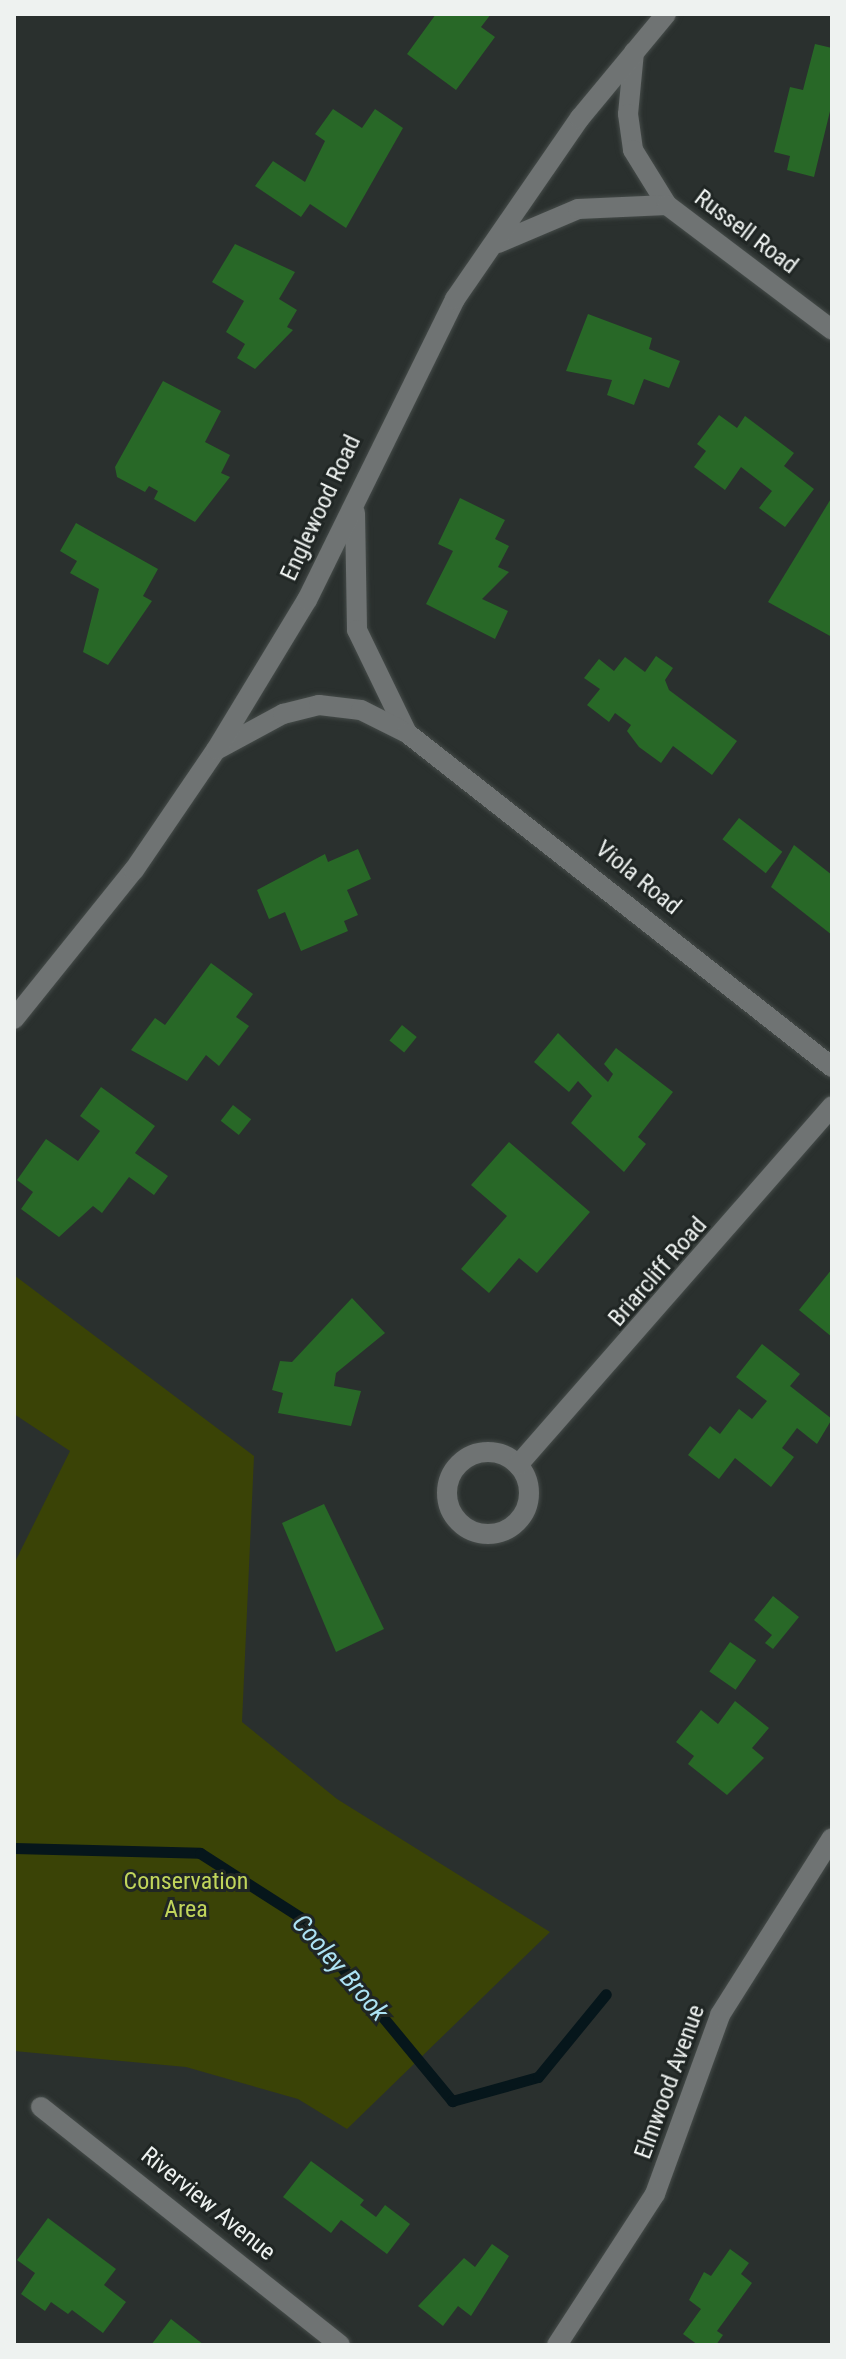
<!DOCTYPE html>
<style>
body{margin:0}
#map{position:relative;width:846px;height:2359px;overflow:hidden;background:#2a302e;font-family:"Roboto Condensed",sans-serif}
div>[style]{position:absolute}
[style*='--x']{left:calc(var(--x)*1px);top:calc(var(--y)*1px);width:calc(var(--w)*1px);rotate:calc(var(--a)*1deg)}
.green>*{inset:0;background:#3a4306}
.stream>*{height:11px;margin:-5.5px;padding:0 5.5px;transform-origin:5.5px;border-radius:5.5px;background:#06161b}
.building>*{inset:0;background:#286827;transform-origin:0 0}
.roads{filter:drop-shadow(0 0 2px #454b49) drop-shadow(0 0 2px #454b49)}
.minor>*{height:20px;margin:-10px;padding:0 10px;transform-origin:10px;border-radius:10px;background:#6f7373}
.minor>.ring{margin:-10px;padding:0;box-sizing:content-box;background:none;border:20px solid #6f7373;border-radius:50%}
span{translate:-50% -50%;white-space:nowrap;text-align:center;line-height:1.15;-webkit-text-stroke:6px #202624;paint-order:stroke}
.street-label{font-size:24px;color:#eef2f0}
.park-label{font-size:24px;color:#c1d55b}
.water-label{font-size:26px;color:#ade3f4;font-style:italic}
.frame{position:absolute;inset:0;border:16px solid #eef2f0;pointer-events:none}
</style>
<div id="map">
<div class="green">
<div style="clip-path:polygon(14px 1275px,254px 1456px,242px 1722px,337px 1799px,550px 1932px,347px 2129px,298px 2099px,186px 2067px,14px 2051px,14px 1564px,70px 1451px,14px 1414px)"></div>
</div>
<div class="stream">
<div style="--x:14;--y:1848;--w:186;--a:1.5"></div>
<div style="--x:200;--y:1853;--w:119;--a:32.6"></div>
<div style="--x:300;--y:1917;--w:239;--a:50.4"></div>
<div style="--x:452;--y:2101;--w:89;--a:-15.6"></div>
<div style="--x:538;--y:2077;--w:107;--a:-50.7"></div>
</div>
<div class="building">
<div style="clip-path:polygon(436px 14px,491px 14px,481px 27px,495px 37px,456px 90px,407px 54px)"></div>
<div style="clip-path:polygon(815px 44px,832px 48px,832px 103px,814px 177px,787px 170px,790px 156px,774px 152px,790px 87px,803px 90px)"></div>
<div style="clip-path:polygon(333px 109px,362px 128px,375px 109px,403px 128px,346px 228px,310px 204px,301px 217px,255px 186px,273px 161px,305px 182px,325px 141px,315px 134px)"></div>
<div style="clip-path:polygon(235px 244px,295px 272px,279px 299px,297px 310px,287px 327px,293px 330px,255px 369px,237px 358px,245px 344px,226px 332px,244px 301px,212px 282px)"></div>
<div style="clip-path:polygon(588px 314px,652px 338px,649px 349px,680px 361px,669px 388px,644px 379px,634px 405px,607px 395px,612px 380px,566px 371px)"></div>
<div style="clip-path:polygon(163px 381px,221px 411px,205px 442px,230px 455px,221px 473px,230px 477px,195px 522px,154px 499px,158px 491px,149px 486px,145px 492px,117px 477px,115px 467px)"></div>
<div style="clip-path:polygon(719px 415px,737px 428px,745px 416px,794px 453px,784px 466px,814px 489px,785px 527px,759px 508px,772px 491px,741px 467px,725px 490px,694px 467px,706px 451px,697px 444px)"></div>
<div style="clip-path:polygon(832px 497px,832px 637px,768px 602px)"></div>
<div style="clip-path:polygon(460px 498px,505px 520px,495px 539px,509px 546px,498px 567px,509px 572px,482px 599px,508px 611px,495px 639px,426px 604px,453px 551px,438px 544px)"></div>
<div style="clip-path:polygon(76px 523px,158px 569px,143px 596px,152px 601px,108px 665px,83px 652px,99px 589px,70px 573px,77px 561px,60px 551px)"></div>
<div style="clip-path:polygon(656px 656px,673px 668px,665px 680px,669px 690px,737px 741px,712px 775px,673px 746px,661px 763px,639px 747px,627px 731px,631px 725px,615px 713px,609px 722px,587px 705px,600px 689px,584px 678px,599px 659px,614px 671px,625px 657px,645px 672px)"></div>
<div style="left:739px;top:818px;width:55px;height:27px;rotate:38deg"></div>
<div style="clip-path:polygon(794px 845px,832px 875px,832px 935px,771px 887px)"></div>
<div style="clip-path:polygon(358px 849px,371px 879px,347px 890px,358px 915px,344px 921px,348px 931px,301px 951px,285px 912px,269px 919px,257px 890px,325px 854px,328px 862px)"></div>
<div style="clip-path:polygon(211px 963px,253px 994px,236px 1017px,249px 1026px,219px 1066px,206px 1055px,187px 1081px,131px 1050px,155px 1018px,165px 1025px)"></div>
<div style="left:402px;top:1025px;width:19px;height:20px;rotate:39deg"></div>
<div style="clip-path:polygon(558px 1033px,608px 1082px,613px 1074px,604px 1064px,616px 1048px,673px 1092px,638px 1137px,646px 1144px,624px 1172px,571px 1123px,592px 1096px,578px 1081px,569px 1092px,534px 1062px)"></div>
<div style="clip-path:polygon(101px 1087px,155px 1126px,135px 1153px,168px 1176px,154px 1195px,129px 1177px,102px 1213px,93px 1206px,59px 1237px,21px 1209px,33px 1192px,17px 1180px,46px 1139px,78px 1161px,100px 1131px,80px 1116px)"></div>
<div style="left:233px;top:1105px;width:23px;height:20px;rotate:38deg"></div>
<div style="clip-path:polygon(509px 1142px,590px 1212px,537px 1273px,519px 1258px,489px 1293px,461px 1269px,507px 1216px,471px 1185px)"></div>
<div style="clip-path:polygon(832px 1269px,832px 1337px,799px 1310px)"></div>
<div style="clip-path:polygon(352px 1298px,385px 1333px,336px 1373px,334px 1386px,361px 1391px,351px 1426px,278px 1413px,283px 1393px,272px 1390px,280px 1361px,292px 1362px)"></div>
<div style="clip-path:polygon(762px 1344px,800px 1374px,790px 1386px,832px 1419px,817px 1444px,797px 1428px,782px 1448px,794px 1457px,771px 1487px,735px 1458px,719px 1479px,688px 1455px,710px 1426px,720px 1434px,739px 1409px,752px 1419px,767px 1401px,736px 1377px)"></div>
<div style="clip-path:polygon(324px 1504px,384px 1629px,336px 1652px,282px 1523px)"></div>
<div style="clip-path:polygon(773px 1596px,799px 1617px,773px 1649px,765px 1643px,772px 1635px,754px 1620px)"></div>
<div style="left:730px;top:1642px;width:32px;height:36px;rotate:35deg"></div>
<div style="clip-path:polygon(735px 1701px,769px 1728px,752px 1748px,764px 1758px,727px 1795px,688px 1764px,694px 1756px,676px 1742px,701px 1710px,718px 1724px)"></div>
<div style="clip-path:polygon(311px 2161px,364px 2200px,360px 2205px,376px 2217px,385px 2205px,410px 2224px,387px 2254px,341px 2220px,331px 2233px,283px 2197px)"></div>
<div style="clip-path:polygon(48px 2218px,116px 2269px,104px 2285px,126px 2302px,103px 2333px,72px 2310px,68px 2314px,51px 2302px,45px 2311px,21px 2294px,35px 2273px,17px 2260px)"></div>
<div style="clip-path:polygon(492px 2244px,509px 2256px,471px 2316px,458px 2306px,443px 2326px,418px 2306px,464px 2258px,475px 2267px)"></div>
<div style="clip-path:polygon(730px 2249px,749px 2263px,741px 2274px,752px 2283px,717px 2331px,723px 2335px,716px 2345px,698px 2345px,683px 2334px,701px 2309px,689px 2300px,704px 2272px,711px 2276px)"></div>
<div style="clip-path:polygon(171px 2319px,204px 2345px,151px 2345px)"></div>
</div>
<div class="roads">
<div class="minor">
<div style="--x:634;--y:52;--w:62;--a:95.5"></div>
<div style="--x:628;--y:114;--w:36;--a:82"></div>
<div style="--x:633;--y:150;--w:65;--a:58.3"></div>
<div style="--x:498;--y:243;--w:87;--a:-23"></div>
<div style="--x:578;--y:209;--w:89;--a:-2.6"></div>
<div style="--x:667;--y:205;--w:207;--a:37.1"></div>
<div style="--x:355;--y:513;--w:117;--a:89"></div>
<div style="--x:357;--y:630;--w:114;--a:64.1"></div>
<div style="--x:220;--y:748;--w:72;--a:-28.4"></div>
<div style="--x:283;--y:714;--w:37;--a:-14"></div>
<div style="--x:319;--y:705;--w:42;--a:6.8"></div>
<div style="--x:361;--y:710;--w:51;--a:26.6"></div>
<div style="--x:407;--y:733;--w:541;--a:38.16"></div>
<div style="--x:14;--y:1019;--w:191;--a:-51.2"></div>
<div style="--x:134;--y:870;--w:145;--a:-55.7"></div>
<div style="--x:216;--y:750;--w:175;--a:-58.8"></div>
<div style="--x:307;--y:600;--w:335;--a:-63.8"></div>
<div style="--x:455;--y:299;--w:220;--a:-55.4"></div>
<div style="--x:580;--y:118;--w:135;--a:-50.4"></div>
<div class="ring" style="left:447px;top:1452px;width:62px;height:62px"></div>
<div style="--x:518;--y:1465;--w:477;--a:-48.8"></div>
<div style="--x:41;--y:2107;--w:382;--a:38.5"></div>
<div style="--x:557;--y:2345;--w:180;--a:-57"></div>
<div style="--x:655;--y:2194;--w:190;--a:-70"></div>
<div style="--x:720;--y:2015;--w:209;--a:-57.7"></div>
</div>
</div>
<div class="street-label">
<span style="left:746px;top:232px;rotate:37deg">Russell Road</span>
<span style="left:321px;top:508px;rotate:-65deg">Englewood Road</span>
<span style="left:638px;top:878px;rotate:39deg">Viola Road</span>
<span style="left:658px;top:1272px;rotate:-49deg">Briarcliff Road</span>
<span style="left:670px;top:2082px;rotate:-70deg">Elmwood Avenue</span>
<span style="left:208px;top:2204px;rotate:39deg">Riverview Avenue</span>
</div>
<div class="park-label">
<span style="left:186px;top:1896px">Conservation<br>Area</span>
</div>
<div class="water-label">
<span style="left:340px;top:1968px;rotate:49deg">Cooley Brook</span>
</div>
<div class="frame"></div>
</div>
